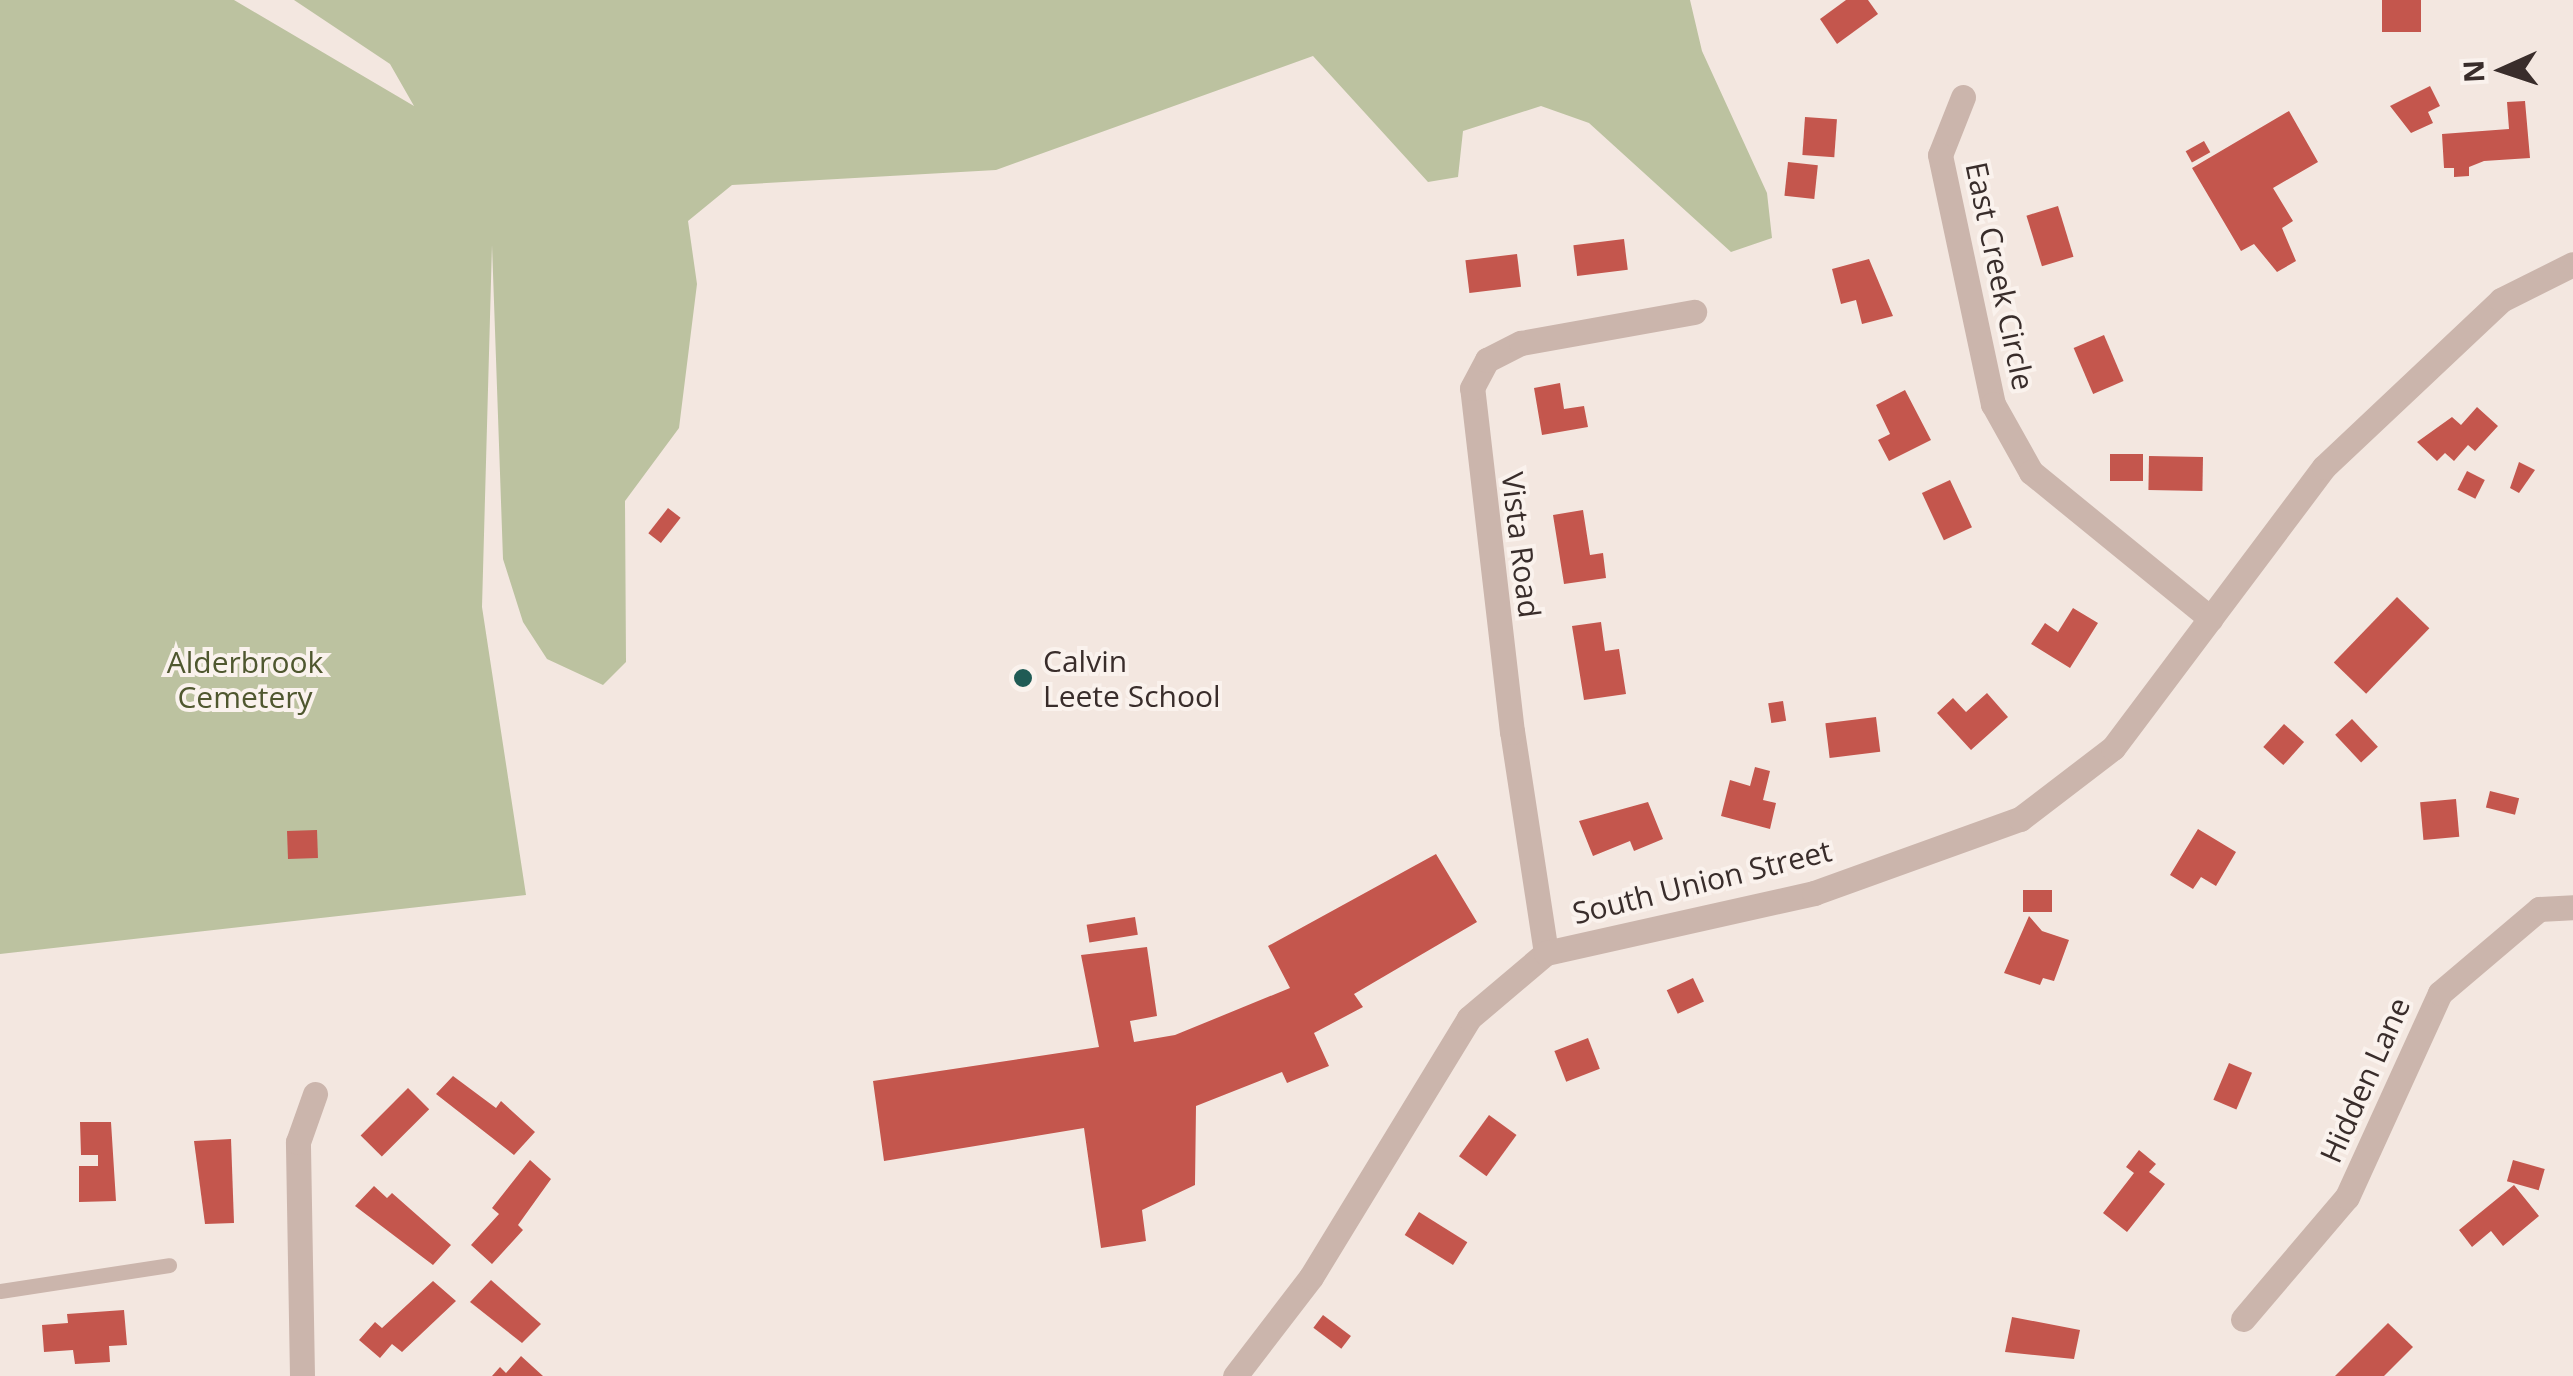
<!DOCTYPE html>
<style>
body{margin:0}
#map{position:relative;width:2573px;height:1376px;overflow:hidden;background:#f3e7e0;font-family:"Open Sans",sans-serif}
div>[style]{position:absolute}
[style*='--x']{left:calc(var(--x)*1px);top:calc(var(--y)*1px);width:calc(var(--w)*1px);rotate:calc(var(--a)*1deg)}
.green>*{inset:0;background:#bcc2a0}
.building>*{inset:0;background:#c4564d;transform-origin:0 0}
.lane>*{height:15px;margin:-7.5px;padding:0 7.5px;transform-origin:7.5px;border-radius:7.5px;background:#cbb5ac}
.street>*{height:25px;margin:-12.5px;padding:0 12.5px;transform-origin:12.5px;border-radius:12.5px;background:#cbb5ac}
.dots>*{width:28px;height:28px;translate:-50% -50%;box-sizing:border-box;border:5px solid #faf2ed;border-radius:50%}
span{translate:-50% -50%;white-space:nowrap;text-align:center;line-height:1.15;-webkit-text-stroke:8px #faf2ed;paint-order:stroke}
.street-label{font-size:30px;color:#392d2b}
.poi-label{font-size:30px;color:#392d2b}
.left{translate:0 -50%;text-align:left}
.park-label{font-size:30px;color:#4f572f}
.north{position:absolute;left:2453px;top:20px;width:100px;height:100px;-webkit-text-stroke:8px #faf2ed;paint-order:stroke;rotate:267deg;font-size:28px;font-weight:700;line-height:40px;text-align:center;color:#392d2b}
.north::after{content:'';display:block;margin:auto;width:35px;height:45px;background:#392d2b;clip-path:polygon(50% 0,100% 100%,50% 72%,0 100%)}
</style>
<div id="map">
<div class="green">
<div style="clip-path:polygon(0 0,234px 0,414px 106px,390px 64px,294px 0,1690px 0,1702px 51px,1767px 193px,1772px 238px,1731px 252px,1589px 123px,1541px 106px,1463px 131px,1458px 177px,1428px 182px,1313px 56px,996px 170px,732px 185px,688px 221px,697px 284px,679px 428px,625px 501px,626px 662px,603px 685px,547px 659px,523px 622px,503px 559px,492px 245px,482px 607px,526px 895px,0 954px)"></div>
</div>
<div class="building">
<div style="clip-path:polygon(1846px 0,1868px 0,1878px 14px,1837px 44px,1820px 19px)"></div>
<div style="left:2382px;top:0;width:39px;height:32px"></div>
<div style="clip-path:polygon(2430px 86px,2440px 106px,2428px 112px,2433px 123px,2411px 133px,2390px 106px)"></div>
<div style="clip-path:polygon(2525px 101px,2530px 158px,2484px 161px,2469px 167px,2469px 176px,2454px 177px,2454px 168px,2444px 168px,2442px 134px,2509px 129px,2507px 102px)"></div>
<div style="clip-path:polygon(2289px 111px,2318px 162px,2273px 188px,2293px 221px,2282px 228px,2296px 261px,2277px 272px,2254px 244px,2241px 251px,2192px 168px)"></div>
<div style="left:1805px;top:117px;width:32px;height:38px;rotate:4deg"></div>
<div style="left:2204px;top:141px;width:13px;height:21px;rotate:61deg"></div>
<div style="left:1788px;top:162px;width:30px;height:34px;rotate:6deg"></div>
<div style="left:2058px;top:206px;width:53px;height:33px;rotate:73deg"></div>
<div style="left:1624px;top:239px;width:31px;height:51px;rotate:83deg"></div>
<div style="left:1517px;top:254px;width:33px;height:52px;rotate:83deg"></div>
<div style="clip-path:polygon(1869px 259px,1893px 316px,1862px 324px,1856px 300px,1841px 304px,1832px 269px)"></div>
<div style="left:2104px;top:335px;width:50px;height:33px;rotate:67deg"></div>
<div style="clip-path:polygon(1560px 383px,1564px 409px,1584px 406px,1588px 427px,1542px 435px,1534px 388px)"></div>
<div style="clip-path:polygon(1905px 390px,1931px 440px,1889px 461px,1878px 440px,1890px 434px,1876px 405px)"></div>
<div style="clip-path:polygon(2477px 407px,2498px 426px,2475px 451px,2468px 445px,2454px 461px,2445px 453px,2437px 461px,2417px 442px,2452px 417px,2461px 425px)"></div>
<div style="left:2110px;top:454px;width:33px;height:27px"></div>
<div style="left:2149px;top:456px;width:54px;height:34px;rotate:1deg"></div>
<div style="clip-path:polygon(2519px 462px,2535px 470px,2519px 493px,2510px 488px)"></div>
<div style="left:2467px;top:471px;width:20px;height:21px;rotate:27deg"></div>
<div style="left:1950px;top:480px;width:52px;height:31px;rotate:65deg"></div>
<div style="left:668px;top:508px;width:16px;height:32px;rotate:38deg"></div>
<div style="clip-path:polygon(1583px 510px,1590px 555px,1603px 553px,1606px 578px,1564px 584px,1553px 515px)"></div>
<div style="left:2397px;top:597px;width:45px;height:91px;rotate:44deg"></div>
<div style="clip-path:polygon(2073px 608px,2098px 623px,2070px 668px,2031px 644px,2045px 623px,2058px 632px)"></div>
<div style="clip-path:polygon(1601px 622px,1605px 651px,1619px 649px,1626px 694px,1584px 700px,1572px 626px)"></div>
<div style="clip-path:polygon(1987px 693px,2008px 717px,1971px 750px,1937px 713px,1953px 698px,1966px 712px)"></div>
<div style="left:1783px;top:701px;width:20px;height:15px;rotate:81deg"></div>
<div style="left:1876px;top:717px;width:35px;height:51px;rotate:83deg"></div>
<div style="left:2352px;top:719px;width:38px;height:23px;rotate:47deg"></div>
<div style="left:2284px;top:724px;width:27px;height:31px;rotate:42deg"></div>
<div style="clip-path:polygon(1755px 767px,1770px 771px,1763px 800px,1776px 803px,1770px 829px,1721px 816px,1730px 780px,1750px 786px)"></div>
<div style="left:2490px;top:791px;width:30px;height:17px;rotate:14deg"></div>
<div style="left:2456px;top:799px;width:38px;height:36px;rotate:85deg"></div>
<div style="clip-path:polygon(1648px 802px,1663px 839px,1634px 851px,1630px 841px,1593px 856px,1579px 821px)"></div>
<div style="clip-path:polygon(2198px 829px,2236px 852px,2216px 886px,2201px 877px,2193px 889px,2170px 875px)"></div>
<div style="left:317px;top:830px;width:28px;height:30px;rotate:88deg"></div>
<div style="clip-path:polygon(1436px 854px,1477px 922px,1354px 994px,1363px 1007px,1314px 1033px,1329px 1066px,1287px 1083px,1282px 1072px,1196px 1106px,1195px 1185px,1142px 1210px,1146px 1241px,1101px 1248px,1084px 1128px,884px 1161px,873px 1081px,1099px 1047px,1081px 955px,1147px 947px,1157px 1016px,1130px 1021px,1134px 1042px,1175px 1035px,1290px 988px,1268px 946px)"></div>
<div style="left:2052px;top:890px;width:22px;height:29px;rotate:90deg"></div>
<div style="clip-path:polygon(2029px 916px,2042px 931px,2069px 940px,2054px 981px,2043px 978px,2040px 985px,2004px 973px)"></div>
<div style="left:1135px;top:917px;width:18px;height:49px;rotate:81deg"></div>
<div style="left:1693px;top:978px;width:26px;height:29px;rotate:65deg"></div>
<div style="left:1588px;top:1038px;width:33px;height:36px;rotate:69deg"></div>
<div style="left:2229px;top:1063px;width:25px;height:40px;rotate:23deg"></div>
<div style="clip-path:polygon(453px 1076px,496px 1108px,501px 1101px,535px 1132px,514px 1155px,436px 1094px)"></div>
<div style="left:408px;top:1088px;width:30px;height:67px;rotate:45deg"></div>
<div style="left:1489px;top:1115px;width:34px;height:51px;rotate:36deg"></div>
<div style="clip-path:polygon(80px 1122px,111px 1122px,116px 1201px,79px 1202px,79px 1166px,98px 1166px,98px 1155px,81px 1155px)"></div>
<div style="clip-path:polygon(231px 1139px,234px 1223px,205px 1224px,194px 1141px)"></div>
<div style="clip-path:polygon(2139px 1150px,2156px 1164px,2149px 1172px,2165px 1184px,2127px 1232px,2103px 1213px,2134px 1173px,2126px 1167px)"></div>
<div style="clip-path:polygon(530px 1160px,551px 1179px,518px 1225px,523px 1230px,492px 1264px,471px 1245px,499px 1214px,492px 1208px)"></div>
<div style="left:2513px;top:1160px;width:33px;height:22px;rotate:16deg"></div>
<div style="clip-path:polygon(2514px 1185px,2539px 1216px,2503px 1246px,2491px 1231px,2472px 1247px,2459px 1230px)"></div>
<div style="clip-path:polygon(374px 1186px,387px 1198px,392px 1193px,451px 1245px,433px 1265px,355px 1206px)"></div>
<div style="left:1419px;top:1212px;width:57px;height:27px;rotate:32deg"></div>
<div style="clip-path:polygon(491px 1280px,541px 1324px,522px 1343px,470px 1302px)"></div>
<div style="clip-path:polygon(433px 1281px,456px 1301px,402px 1352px,392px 1344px,380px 1358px,359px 1340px,375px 1322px,382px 1328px)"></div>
<div style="clip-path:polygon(124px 1310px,127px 1345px,109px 1346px,110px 1362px,75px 1364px,73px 1350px,44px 1352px,42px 1325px,68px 1323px,67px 1314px)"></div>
<div style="left:1323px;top:1315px;width:35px;height:16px;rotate:37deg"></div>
<div style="clip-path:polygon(2012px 1317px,2080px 1330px,2074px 1359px,2005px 1352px)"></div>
<div style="clip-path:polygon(2388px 1323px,2413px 1347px,2384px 1376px,2335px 1376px)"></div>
<div style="clip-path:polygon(521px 1356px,543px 1376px,492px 1376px,500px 1367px,506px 1373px)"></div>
</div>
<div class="lane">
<div style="--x:0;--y:1291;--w:171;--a:-8.7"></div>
</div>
<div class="street">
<div style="--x:1963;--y:97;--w:62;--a:111.6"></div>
<div style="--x:1940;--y:155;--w:255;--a:78"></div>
<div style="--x:1993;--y:404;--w:78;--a:60.8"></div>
<div style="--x:2031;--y:472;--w:232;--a:39.2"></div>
<div style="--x:1546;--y:953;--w:224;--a:-98.7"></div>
<div style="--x:1512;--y:732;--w:346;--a:-96.6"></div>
<div style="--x:1472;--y:388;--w:32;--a:-62"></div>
<div style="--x:1487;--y:360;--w:38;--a:-27"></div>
<div style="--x:1521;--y:343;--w:176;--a:-10.2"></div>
<div style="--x:2243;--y:1319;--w:160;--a:-49.6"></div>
<div style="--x:2347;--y:1197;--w:224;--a:-65.5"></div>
<div style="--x:2440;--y:993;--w:130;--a:-40.3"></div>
<div style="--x:2539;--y:909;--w:34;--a:-3"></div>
<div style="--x:302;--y:1376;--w:234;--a:-91"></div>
<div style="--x:298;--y:1142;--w:51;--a:-70.5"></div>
<div style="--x:1235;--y:1376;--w:125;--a:-52.5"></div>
<div style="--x:1311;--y:1277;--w:303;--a:-58.6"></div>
<div style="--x:1469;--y:1018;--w:101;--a:-40.2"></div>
<div style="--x:1546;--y:953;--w:275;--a:-12.6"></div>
<div style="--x:1814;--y:893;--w:219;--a:-19.8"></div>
<div style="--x:2020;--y:819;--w:117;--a:-37.4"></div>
<div style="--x:2113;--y:748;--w:351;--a:-53.1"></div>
<div style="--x:2324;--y:467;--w:243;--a:-43.3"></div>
<div style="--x:2501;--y:300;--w:80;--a:-26.6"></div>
</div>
<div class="dots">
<div style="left:1023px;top:678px;background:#205b55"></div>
</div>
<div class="street-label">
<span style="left:2000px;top:276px;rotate:78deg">East Creek Circle</span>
<span style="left:1521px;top:545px;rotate:83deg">Vista Road</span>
<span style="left:1702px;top:882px;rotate:-14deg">South Union Street</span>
<span style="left:2365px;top:1080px;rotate:-66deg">Hidden Lane</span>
</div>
<div class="poi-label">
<span class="left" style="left:1043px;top:678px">Calvin<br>Leete School</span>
</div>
<div class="park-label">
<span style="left:245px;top:679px">Alderbrook<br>Cemetery</span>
</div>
<div class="north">N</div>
</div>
